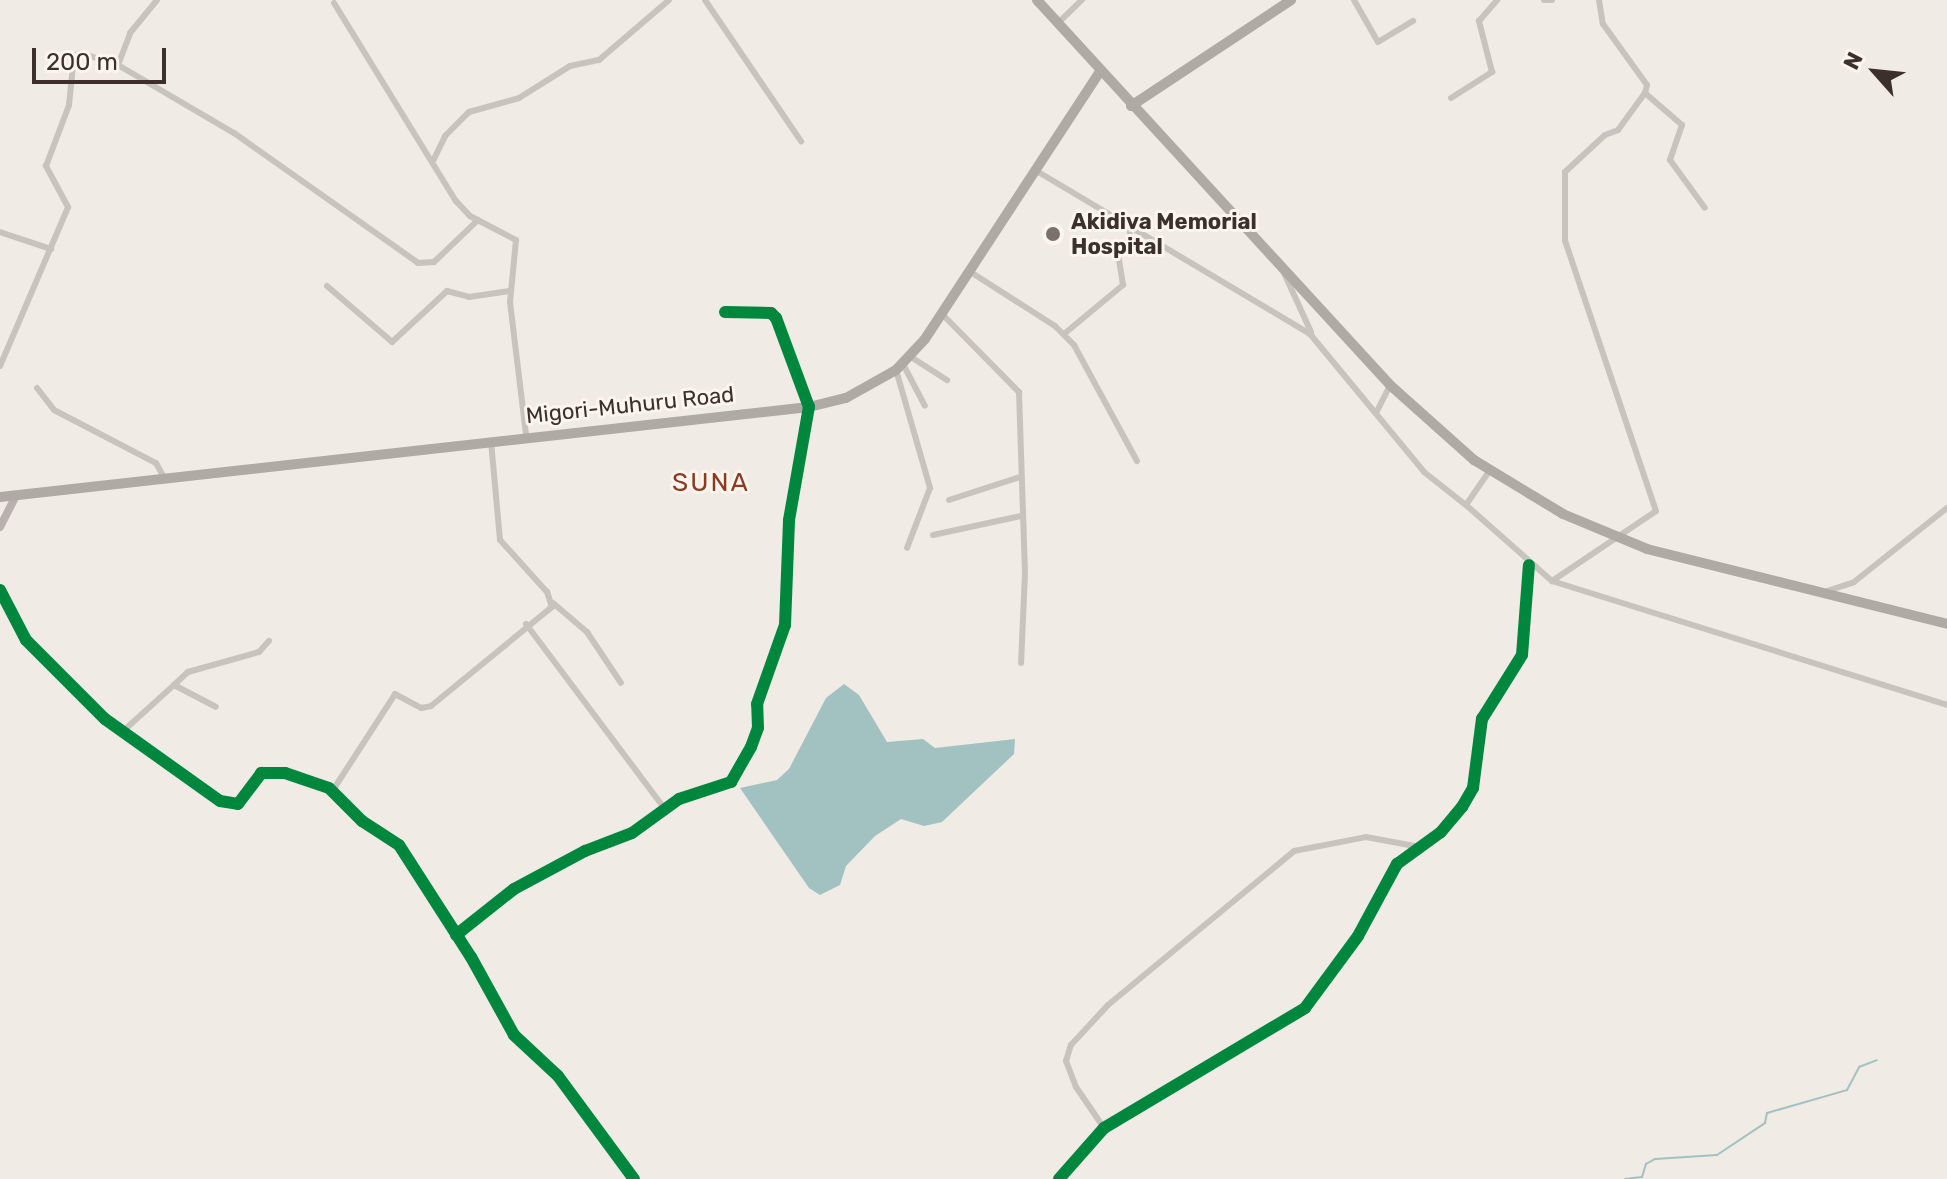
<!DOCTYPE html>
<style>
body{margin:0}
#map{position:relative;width:1947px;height:1179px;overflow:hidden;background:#f0ebe5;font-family:Rubik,sans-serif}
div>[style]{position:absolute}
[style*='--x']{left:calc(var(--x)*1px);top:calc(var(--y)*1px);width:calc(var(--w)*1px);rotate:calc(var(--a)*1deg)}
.water>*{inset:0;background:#a1c2c1}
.stream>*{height:2px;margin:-1px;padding:0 1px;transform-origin:1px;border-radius:1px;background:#a1c2c1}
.minor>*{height:6px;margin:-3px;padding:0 3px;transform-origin:3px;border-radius:3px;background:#c9c3be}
.major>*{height:8px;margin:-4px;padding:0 4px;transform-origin:4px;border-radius:4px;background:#b8b1ad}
.highway>*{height:10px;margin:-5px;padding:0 5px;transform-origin:5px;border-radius:5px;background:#afaaa4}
.cycleway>*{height:12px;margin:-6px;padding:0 6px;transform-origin:6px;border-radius:6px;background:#00873e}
.dots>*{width:22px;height:22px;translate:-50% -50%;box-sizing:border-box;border:4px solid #fbf5ee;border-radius:50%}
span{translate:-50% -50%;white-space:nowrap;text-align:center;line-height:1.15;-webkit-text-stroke:6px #fbf5ee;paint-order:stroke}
.poi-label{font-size:22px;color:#3b302b;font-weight:700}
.left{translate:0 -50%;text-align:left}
.street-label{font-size:22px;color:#3b302b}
.quarter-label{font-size:26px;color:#8c3b22;letter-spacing:2px}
.north{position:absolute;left:1835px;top:32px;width:80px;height:80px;-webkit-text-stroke:6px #fbf5ee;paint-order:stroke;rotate:297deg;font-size:22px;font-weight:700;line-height:32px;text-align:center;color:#3b302b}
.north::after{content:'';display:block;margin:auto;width:28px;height:36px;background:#3b302b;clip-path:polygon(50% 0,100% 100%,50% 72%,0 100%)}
.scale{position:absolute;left:32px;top:48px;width:134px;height:36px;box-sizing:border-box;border:4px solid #3b302b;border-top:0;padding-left:10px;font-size:24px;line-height:28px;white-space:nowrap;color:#3b302b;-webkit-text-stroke:6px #fbf5ee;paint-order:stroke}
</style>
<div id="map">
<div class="water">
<div style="clip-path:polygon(844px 684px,859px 695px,887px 742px,923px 739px,935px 748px,1015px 739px,1014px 754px,942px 822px,924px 826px,901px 819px,875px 836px,846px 866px,840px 885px,820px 895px,809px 888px,740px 788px,777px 780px,789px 769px,826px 698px)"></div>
</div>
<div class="stream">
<div style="--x:1625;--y:1179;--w:17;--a:-7"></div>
<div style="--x:1642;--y:1177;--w:14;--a:-73"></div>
<div style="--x:1646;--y:1164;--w:10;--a:-29"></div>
<div style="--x:1655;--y:1159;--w:62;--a:-3.7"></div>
<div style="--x:1717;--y:1155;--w:58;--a:-33.7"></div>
<div style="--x:1765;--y:1123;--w:10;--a:-79"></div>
<div style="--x:1767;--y:1113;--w:83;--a:-16"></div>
<div style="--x:1847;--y:1090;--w:26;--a:-62"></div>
<div style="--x:1859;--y:1067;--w:19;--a:-21"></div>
</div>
<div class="minor">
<div style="--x:705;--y:0;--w:171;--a:55.8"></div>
<div style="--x:1354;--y:0;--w:48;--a:60.3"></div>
<div style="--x:1378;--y:42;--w:41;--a:-31"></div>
<div style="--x:1544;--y:0;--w:8;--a:0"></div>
<div style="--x:1599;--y:0;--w:24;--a:81"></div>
<div style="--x:1603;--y:24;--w:75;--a:54.2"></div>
<div style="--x:1647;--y:85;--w:8;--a:104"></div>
<div style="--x:1645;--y:93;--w:49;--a:40.9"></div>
<div style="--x:1682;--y:125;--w:37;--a:109"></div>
<div style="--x:1670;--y:160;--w:59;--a:53.9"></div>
<div style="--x:334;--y:3;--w:233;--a:58.4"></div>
<div style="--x:456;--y:201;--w:21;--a:47"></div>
<div style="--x:470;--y:216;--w:52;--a:27.6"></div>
<div style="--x:516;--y:240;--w:62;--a:95.5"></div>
<div style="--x:510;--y:302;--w:134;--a:83.1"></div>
<div style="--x:1057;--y:24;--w:35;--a:-44"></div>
<div style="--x:118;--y:65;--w:134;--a:30.4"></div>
<div style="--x:234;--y:133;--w:225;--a:35.2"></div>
<div style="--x:418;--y:263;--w:16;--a:-4"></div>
<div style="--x:434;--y:262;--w:61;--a:-43.7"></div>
<div style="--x:1451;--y:98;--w:49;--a:-32.4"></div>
<div style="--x:1492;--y:72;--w:53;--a:-104.3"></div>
<div style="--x:1479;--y:21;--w:28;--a:-49"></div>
<div style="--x:433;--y:161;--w:28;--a:-64"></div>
<div style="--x:445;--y:136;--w:34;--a:-45"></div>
<div style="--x:469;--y:112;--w:52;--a:-15.6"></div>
<div style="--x:519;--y:98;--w:60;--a:-32.1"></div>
<div style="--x:570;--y:66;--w:30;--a:-12"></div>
<div style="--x:599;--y:60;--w:92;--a:-40.6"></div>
<div style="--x:1035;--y:170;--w:320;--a:30.8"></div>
<div style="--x:1310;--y:334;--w:179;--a:50.4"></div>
<div style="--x:1424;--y:472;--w:53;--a:38.2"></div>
<div style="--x:0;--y:232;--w:54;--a:18.4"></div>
<div style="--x:969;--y:271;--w:102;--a:32.6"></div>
<div style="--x:1055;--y:326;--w:27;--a:45"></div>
<div style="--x:1074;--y:345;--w:132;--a:61.5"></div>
<div style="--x:1284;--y:273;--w:65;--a:65.4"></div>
<div style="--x:327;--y:286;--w:86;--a:40.7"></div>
<div style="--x:392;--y:342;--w:75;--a:-42.8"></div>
<div style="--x:447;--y:291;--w:23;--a:15"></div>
<div style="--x:469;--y:297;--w:41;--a:-8.3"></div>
<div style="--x:942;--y:314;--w:110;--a:45.4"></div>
<div style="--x:1019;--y:392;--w:181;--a:88.1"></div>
<div style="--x:1025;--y:573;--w:90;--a:92.5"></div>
<div style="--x:1064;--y:334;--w:77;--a:-39.7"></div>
<div style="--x:1123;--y:285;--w:31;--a:-99"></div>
<div style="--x:1118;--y:254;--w:20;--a:-53"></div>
<div style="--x:1130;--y:238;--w:12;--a:-90"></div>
<div style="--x:911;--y:357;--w:43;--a:32.6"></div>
<div style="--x:903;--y:364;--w:47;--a:62.4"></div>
<div style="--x:0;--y:366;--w:173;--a:-66.8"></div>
<div style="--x:68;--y:207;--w:47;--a:-118.2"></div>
<div style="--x:46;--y:166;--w:65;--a:-69.3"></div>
<div style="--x:69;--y:105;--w:49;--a:-84.2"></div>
<div style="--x:74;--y:56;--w:8;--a:-23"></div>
<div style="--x:81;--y:53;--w:39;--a:18"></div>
<div style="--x:118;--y:65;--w:34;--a:-69"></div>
<div style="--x:130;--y:33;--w:43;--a:-50.7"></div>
<div style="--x:896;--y:370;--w:123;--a:73.9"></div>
<div style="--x:930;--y:488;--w:64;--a:111"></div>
<div style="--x:37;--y:388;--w:28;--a:52"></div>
<div style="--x:54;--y:410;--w:115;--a:27.5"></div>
<div style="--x:156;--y:463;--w:18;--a:61"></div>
<div style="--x:1376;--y:413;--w:31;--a:-63"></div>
<div style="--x:1490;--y:470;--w:42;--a:124.4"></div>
<div style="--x:1466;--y:505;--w:115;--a:41.5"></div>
<div style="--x:1552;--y:581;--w:414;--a:17.4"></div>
<div style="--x:949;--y:500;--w:75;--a:-17.9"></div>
<div style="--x:933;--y:535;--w:90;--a:-12.2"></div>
<div style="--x:1552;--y:581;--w:125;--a:-33.9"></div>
<div style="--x:1656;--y:511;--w:285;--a:-108.6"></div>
<div style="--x:1565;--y:241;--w:69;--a:-90"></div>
<div style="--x:1565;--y:172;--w:54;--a:-42.8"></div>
<div style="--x:1605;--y:135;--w:14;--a:-21"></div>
<div style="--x:1618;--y:130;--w:46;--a:-53.9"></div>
<div style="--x:0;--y:590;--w:56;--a:62.5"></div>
<div style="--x:26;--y:640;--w:112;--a:45"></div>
<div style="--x:105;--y:719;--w:141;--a:35.5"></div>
<div style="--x:220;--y:801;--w:18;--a:9"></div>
<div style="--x:238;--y:804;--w:39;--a:-53"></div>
<div style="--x:261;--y:773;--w:24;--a:0"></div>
<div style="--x:285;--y:773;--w:46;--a:18.8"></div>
<div style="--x:329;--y:788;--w:47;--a:45"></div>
<div style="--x:362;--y:821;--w:44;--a:33"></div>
<div style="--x:399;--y:845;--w:133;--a:57.3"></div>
<div style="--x:471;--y:957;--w:89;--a:61.1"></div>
<div style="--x:514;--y:1035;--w:60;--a:43"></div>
<div style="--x:558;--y:1076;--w:128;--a:53.6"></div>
<div style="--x:1827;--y:591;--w:28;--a:-18"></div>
<div style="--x:1854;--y:582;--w:119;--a:-38.5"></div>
<div style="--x:553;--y:603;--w:45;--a:40.5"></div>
<div style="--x:587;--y:632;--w:61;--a:56.3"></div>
<div style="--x:526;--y:624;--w:230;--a:53.1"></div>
<div style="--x:174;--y:685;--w:19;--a:-43"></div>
<div style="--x:188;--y:672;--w:74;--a:-15.7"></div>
<div style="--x:259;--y:652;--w:15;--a:-48"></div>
<div style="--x:121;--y:733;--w:72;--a:-42.2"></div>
<div style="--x:174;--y:685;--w:47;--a:27.6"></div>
<div style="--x:333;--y:790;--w:114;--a:-57.1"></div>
<div style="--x:395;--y:694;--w:30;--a:28"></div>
<div style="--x:421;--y:708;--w:10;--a:-11"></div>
<div style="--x:431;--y:706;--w:156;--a:-39.3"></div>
<div style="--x:552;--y:607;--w:16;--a:-108"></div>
<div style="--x:547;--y:592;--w:70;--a:-132.1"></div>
<div style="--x:500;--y:540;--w:99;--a:-95.2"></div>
<div style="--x:456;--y:935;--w:74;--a:-38.4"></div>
<div style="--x:514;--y:889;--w:81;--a:-28.2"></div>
<div style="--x:585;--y:851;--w:50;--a:-21"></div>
<div style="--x:632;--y:833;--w:58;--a:-35.9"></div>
<div style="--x:679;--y:799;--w:55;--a:-18.1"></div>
<div style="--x:731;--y:782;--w:40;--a:-60.3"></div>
<div style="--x:751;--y:747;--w:20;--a:-70"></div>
<div style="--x:758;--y:728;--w:24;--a:-92"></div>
<div style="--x:757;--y:704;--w:84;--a:-70.5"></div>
<div style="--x:785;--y:625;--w:105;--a:-87.8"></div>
<div style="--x:789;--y:520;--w:115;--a:-80"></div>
<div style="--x:809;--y:407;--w:95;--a:-110.3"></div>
<div style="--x:776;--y:318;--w:7;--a:-135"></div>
<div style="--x:771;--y:313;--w:46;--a:-178.8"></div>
<div style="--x:1104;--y:1128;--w:50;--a:-124.3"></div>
<div style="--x:1076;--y:1087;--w:28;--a:-111"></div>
<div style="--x:1066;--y:1061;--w:17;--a:-73"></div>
<div style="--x:1071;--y:1045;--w:54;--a:-47.2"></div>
<div style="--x:1108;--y:1005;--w:241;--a:-39.6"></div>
<div style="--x:1294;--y:851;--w:73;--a:-11"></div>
<div style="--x:1366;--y:837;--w:55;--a:10.5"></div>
<div style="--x:1059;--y:1179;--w:68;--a:-48.6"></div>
<div style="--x:1104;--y:1128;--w:234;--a:-30.8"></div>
<div style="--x:1305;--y:1008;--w:89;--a:-53.6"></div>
<div style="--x:1358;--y:936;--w:82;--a:-61.6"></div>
<div style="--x:1397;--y:864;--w:54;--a:-36"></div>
<div style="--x:1441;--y:832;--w:33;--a:-50"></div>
<div style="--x:1462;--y:807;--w:22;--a:-60"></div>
<div style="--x:1473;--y:788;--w:70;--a:-82.6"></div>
<div style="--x:1482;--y:719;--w:75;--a:-58"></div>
<div style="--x:1522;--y:655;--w:90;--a:-85.6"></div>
</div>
<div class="major">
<div style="--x:0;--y:527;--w:35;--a:-63"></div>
</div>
<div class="highway">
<div style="--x:1037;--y:0;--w:522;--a:47.48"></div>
<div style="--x:1390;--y:385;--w:113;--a:41.8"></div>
<div style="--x:1474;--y:460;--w:104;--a:31.2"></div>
<div style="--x:1563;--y:514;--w:91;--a:22.6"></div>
<div style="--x:1647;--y:549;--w:309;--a:14"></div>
<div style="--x:1131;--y:106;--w:192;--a:-33.5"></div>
<div style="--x:0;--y:497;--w:814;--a:-6.35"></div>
<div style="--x:809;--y:407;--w:38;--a:-14"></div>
<div style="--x:846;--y:398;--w:57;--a:-29.2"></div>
<div style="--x:896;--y:370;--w:42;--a:-46.9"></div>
<div style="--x:925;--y:339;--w:319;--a:-56.8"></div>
</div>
<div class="cycleway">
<div style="--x:0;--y:590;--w:56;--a:62.5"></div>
<div style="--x:26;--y:640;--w:112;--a:45"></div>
<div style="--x:105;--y:719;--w:141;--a:35.5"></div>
<div style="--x:220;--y:801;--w:18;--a:9"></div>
<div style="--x:238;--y:804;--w:39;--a:-53"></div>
<div style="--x:261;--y:773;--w:24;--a:0"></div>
<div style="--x:285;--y:773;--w:46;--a:18.8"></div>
<div style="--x:329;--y:788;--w:47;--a:45"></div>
<div style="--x:362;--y:821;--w:44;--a:33"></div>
<div style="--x:399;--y:845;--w:133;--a:57.3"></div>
<div style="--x:471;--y:957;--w:89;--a:61.1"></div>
<div style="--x:514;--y:1035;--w:60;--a:43"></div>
<div style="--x:558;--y:1076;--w:128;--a:53.6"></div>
<div style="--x:456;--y:935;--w:74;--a:-38.4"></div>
<div style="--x:514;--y:889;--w:81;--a:-28.2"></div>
<div style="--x:585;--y:851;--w:50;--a:-21"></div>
<div style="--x:632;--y:833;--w:58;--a:-35.9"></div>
<div style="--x:679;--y:799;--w:55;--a:-18.1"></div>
<div style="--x:731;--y:782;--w:40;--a:-60.3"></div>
<div style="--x:751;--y:747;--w:20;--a:-70"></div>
<div style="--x:758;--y:728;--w:24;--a:-92"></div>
<div style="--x:757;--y:704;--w:84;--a:-70.5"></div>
<div style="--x:785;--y:625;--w:105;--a:-87.8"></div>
<div style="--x:789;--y:520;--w:115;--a:-80"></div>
<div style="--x:809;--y:407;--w:95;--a:-110.3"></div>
<div style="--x:776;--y:318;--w:7;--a:-135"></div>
<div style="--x:771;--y:313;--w:46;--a:-178.8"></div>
<div style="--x:1059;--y:1179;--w:68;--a:-48.6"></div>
<div style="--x:1104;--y:1128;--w:234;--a:-30.8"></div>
<div style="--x:1305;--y:1008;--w:89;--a:-53.6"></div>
<div style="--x:1358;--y:936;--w:82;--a:-61.6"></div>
<div style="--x:1397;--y:864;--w:54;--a:-36"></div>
<div style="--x:1441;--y:832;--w:33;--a:-50"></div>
<div style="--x:1462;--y:807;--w:22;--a:-60"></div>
<div style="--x:1473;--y:788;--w:70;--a:-82.6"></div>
<div style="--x:1482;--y:719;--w:75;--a:-58"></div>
<div style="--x:1522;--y:655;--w:90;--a:-85.6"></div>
</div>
<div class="dots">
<div style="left:1053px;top:234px;background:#7a716c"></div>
</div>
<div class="poi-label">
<span class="left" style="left:1071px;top:234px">Akidiva Memorial<br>Hospital</span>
</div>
<div class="street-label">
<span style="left:630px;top:405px;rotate:-6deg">Migori-Muhuru Road</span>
</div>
<div class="quarter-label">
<span style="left:711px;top:483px">SUNA</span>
</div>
<div class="north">N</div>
<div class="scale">200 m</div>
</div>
